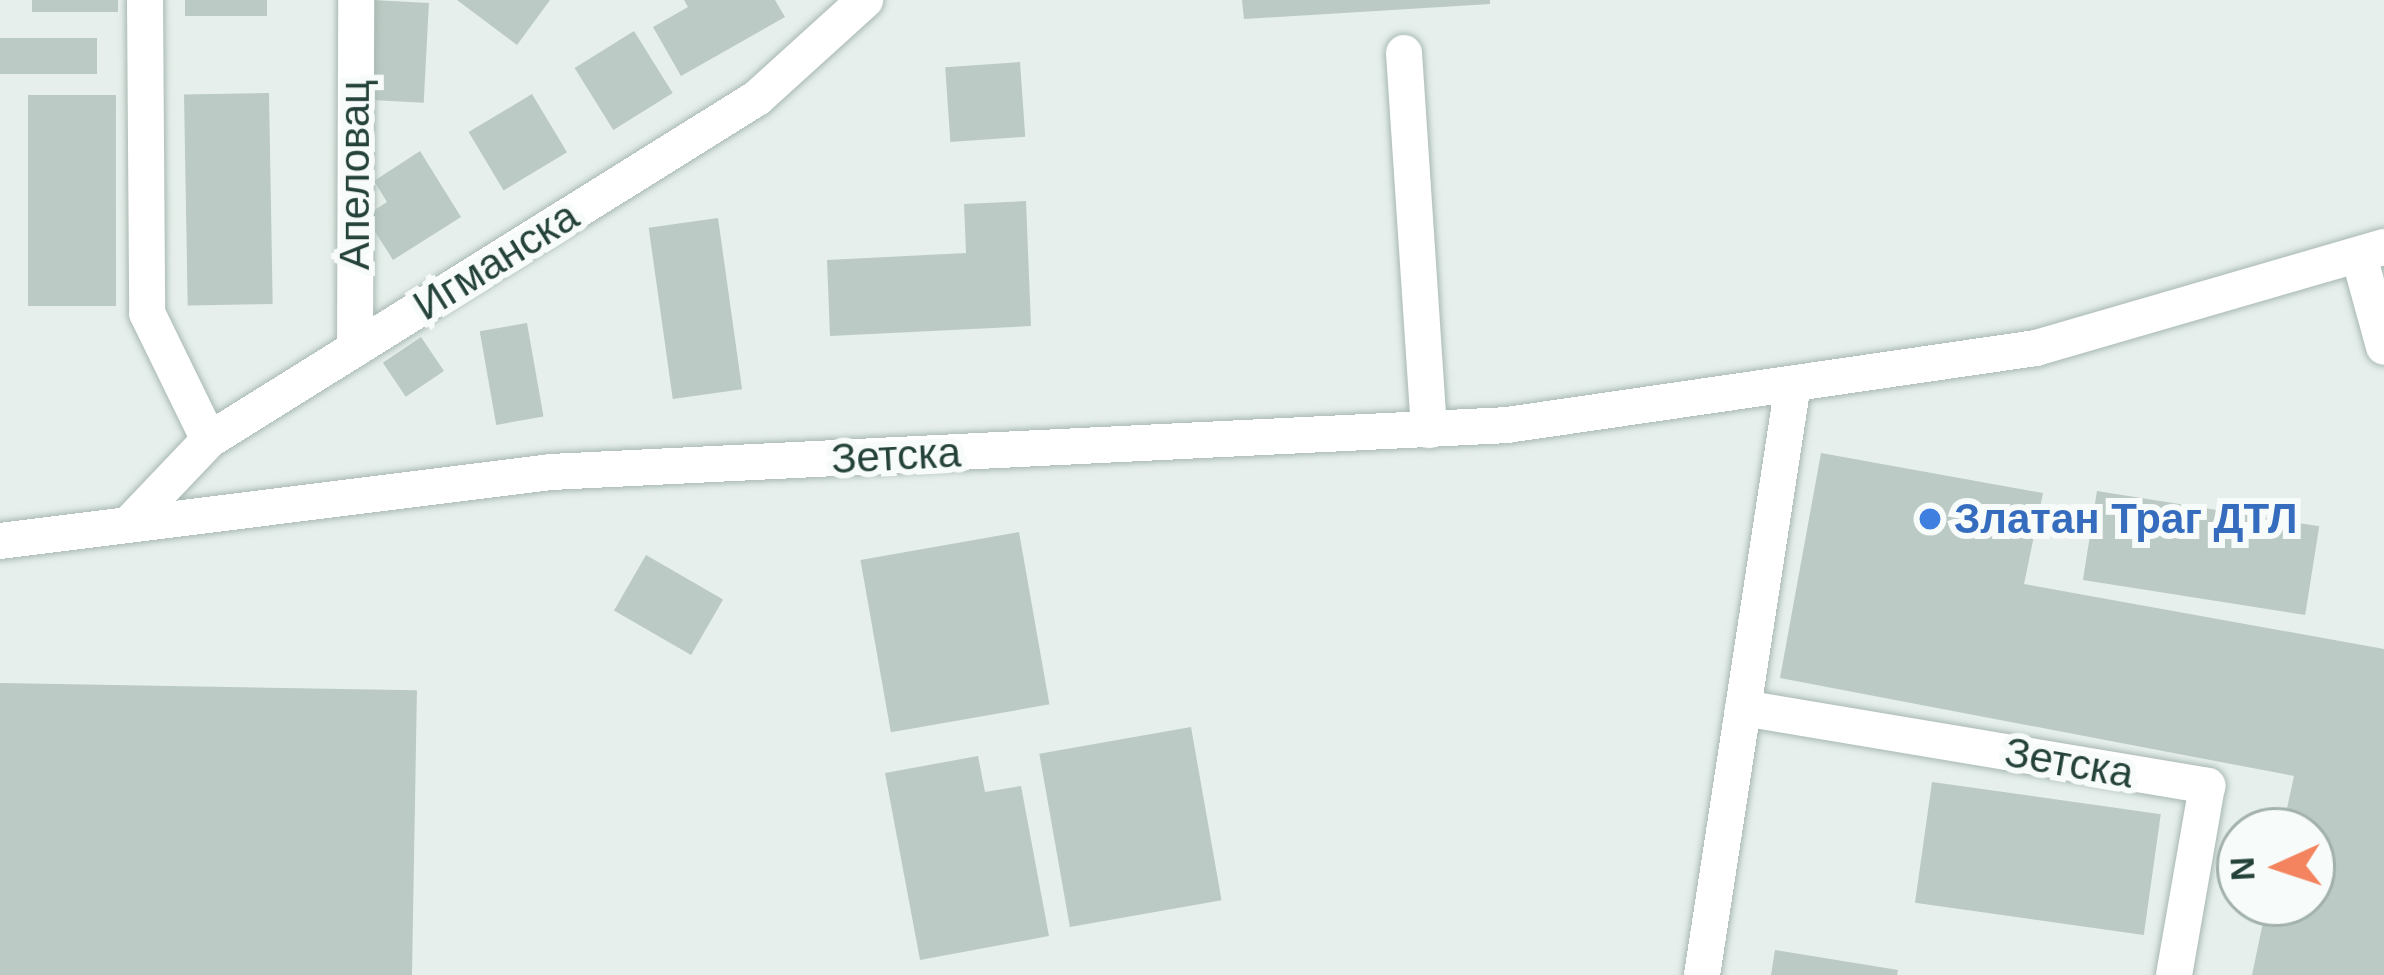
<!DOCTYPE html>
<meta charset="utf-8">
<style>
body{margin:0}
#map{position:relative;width:2384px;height:975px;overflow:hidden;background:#e6efeb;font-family:Arial,sans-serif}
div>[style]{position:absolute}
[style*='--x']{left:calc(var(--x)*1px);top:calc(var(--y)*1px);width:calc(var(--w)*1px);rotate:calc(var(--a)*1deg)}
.building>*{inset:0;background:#bbcac4;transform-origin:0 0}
.roads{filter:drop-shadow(0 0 3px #a8b8b2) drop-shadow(0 0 3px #a8b8b2)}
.minor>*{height:36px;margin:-18px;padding:0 18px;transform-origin:18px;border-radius:18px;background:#fff}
.dots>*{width:33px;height:33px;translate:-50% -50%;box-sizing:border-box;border:6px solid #f7fbf9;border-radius:50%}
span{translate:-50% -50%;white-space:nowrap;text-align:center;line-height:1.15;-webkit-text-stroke:12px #f7fbf9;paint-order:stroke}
.street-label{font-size:42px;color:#24423a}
.shop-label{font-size:42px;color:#366cbe;font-weight:700}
.left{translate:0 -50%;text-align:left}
.north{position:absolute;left:2216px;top:807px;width:120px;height:120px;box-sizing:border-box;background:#f7fbf9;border:3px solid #a3b1ad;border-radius:50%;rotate:267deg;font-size:33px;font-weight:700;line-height:48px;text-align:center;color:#24423a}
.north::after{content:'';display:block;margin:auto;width:42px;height:54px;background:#f4845f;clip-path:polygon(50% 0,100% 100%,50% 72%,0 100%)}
</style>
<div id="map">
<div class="building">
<div style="left:32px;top:0;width:86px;height:12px"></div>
<div style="left:185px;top:0;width:82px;height:16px"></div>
<div style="left:372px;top:0;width:57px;height:100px;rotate:3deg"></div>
<div style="clip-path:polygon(457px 0,550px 0,517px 45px)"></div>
<div style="clip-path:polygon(684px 0,775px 0,785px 17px,681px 76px,653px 27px,688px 7px)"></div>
<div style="clip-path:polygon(1242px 0,1490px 0,1490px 4px,1244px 19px)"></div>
<div style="left:634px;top:31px;width:73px;height:70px;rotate:58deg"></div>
<div style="left:0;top:38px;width:97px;height:36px"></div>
<div style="left:1020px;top:62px;width:75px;height:75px;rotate:86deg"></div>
<div style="left:269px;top:93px;width:211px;height:85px;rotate:89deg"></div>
<div style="left:532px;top:94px;width:68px;height:74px;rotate:59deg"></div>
<div style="left:28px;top:95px;width:88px;height:211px"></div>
<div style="clip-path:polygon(420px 151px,461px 217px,393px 260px,365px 216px,387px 202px,374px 181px)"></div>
<div style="clip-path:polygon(1026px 201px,1031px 326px,830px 336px,827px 260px,966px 253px,964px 204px)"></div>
<div style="left:718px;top:218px;width:173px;height:70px;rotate:82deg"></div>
<div style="left:527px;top:323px;width:95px;height:48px;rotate:80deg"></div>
<div style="left:421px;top:337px;width:41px;height:46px;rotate:56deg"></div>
<div style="clip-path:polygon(1821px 453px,2043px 493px,2024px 584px,2384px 649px,2384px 975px,2252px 975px,2267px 903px,2312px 903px,2312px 831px,2282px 831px,2294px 776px,1780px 678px)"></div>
<div style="left:2097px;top:491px;width:225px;height:90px;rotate:9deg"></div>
<div style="left:1019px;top:532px;width:175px;height:161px;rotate:80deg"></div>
<div style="left:646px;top:555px;width:89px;height:64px;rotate:30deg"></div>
<div style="left:0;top:683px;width:417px;height:292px;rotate:1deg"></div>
<div style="left:1191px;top:727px;width:176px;height:154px;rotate:80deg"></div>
<div style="clip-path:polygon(978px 756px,985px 792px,1021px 786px,1049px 936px,920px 960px,885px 773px)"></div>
<div style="left:1932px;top:782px;width:231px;height:122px;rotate:8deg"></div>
<div style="clip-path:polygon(1775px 950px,1898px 970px,1897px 975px,1771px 975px)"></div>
</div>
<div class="roads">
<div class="minor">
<div style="--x:145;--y:0;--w:313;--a:89.6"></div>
<div style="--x:147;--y:313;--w:141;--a:64"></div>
<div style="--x:1404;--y:53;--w:378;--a:86.2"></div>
<div style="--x:2359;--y:256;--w:94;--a:74.6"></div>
<div style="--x:355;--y:349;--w:349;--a:-89.8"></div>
<div style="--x:129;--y:524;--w:116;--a:-46.4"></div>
<div style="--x:209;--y:440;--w:646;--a:-31.97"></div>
<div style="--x:757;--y:98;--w:146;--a:-42.2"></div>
<div style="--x:0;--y:541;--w:555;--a:-7.14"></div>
<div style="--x:551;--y:472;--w:957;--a:-2.81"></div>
<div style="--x:1507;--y:425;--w:535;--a:-8.28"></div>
<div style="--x:2036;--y:348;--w:362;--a:-16.2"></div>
<div style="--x:1743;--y:708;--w:471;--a:9.5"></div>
<div style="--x:2207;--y:786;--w:192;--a:99.9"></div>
<div style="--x:1702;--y:975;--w:598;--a:-81.25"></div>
</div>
</div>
<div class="dots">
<div style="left:1930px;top:519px;background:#3f7fe0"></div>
</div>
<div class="street-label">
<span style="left:355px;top:175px;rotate:-90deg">Апеловац</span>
<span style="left:496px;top:261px;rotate:-32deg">Игманска</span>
<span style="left:896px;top:456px;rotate:-3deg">Зетска</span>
<span style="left:2069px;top:763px;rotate:10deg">Зетска</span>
</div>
<div class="shop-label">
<span class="left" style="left:1954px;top:519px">Златан Траг ДТЛ</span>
</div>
<div class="north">N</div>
</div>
